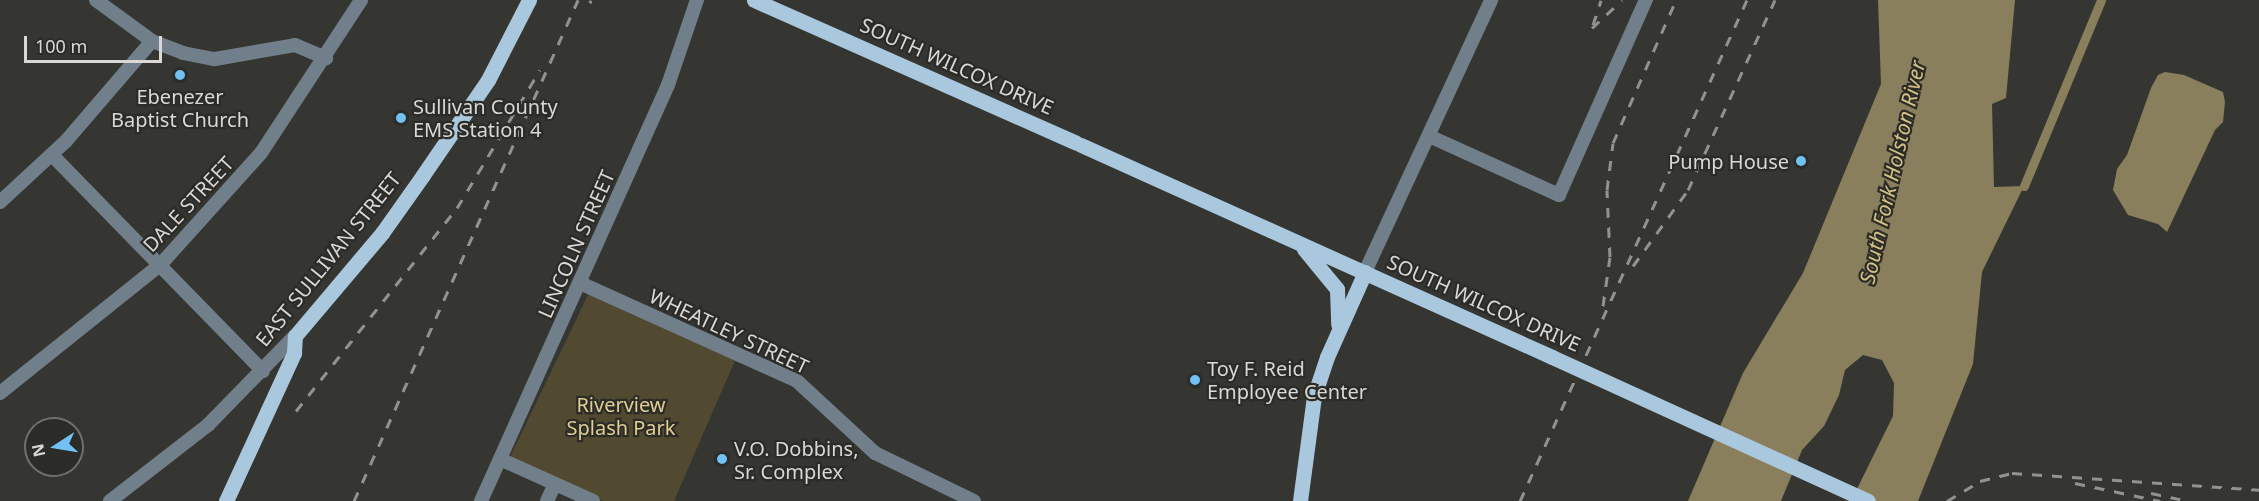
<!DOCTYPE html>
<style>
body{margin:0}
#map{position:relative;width:2259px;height:501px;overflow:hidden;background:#353532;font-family:"Noto Sans",sans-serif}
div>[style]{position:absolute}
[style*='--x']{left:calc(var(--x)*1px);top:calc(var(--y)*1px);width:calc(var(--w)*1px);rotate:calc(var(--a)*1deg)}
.green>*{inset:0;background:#524a30}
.water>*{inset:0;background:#8a7f5c}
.canal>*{height:9px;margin:-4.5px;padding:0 4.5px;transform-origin:4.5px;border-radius:4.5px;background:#8a7f5c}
.minor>*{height:14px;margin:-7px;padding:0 7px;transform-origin:7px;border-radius:7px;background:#707f89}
.major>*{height:15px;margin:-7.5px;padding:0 7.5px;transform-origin:7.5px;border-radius:7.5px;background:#aac8dd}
.rail>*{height:3px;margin-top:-1.5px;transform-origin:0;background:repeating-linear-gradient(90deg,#929290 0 10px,transparent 0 20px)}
.major-bridge>*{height:15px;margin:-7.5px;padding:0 7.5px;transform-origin:7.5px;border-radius:7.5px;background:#aac8dd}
.dots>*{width:16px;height:16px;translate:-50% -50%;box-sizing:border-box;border:3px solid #2b2b28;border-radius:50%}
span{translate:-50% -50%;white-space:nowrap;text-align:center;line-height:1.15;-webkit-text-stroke:4.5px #2b2b28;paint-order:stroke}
.street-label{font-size:20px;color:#d9d8d7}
.poi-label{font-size:20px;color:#d9d8d7}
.left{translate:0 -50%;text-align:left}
.right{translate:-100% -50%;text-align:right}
.park-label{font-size:20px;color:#e1cd91}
.water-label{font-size:21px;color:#d4c184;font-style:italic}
.north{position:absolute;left:24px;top:417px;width:60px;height:60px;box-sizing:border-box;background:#2b2b28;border:2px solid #71706e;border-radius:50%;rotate:258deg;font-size:16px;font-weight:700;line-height:24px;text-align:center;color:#d9d8d7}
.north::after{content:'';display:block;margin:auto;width:21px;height:27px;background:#71c1f5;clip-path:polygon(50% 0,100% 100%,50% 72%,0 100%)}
.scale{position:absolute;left:24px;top:36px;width:138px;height:27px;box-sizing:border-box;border:3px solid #d9d8d7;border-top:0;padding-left:8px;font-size:18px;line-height:21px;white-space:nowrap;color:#d9d8d7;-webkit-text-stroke:4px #2b2b28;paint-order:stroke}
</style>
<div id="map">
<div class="green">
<div style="clip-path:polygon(589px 293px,736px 358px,674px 501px,604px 501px,510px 457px)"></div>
</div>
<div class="water">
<div style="clip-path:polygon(1878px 0,2015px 0,2006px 98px,1992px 104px,1994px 187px,2024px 186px,1982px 272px,1973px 364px,1918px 501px,1851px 501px,1893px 416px,1894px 383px,1882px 360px,1863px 355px,1845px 370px,1839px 395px,1824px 426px,1802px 450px,1781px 501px,1688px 501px,1743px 373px,1803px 273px,1881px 84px)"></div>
<div style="clip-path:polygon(2165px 72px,2184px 75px,2223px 92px,2225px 102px,2223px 122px,2215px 130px,2167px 232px,2158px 224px,2128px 215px,2113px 190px,2117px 169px,2127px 155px,2151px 88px,2158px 75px)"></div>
</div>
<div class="canal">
<div style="--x:2024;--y:186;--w:201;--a:-67.5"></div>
</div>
<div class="minor">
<div style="--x:96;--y:0;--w:69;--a:36.2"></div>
<div style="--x:152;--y:41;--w:33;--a:21"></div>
<div style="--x:183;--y:53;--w:33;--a:11"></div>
<div style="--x:215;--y:59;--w:81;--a:-9.9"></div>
<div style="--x:295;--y:45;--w:34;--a:23"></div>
<div style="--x:1429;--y:136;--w:143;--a:24.4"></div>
<div style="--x:1559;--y:195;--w:214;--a:-66"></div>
<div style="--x:52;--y:155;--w:302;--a:45.7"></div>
<div style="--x:0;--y:202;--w:90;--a:-42.7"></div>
<div style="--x:66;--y:141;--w:132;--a:-49.3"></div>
<div style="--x:1365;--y:272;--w:300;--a:-65.1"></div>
<div style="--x:580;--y:283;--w:238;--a:24.3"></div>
<div style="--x:797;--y:381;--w:106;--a:42.7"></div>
<div style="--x:875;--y:453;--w:110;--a:25.9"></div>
<div style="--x:0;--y:393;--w:206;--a:-38.7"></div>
<div style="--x:161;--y:264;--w:149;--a:-48"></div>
<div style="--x:261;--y:153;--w:183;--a:-56.8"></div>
<div style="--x:500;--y:459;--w:102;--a:24.3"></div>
<div style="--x:110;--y:501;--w:124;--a:-37.8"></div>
<div style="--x:208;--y:425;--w:124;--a:-45.7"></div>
<div style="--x:481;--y:501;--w:456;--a:-65.8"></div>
<div style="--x:668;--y:85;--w:90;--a:-71.2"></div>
<div style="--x:547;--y:501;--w:19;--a:-65"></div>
</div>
<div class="major">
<div style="--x:754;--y:0;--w:352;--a:23.9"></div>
<div style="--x:1081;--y:145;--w:517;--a:24.23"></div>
<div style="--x:1304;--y:249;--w:52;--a:50.5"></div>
<div style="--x:1337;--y:289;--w:35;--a:88"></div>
<div style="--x:226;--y:501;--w:163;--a:-65.3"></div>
<div style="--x:294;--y:353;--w:17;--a:-87"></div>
<div style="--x:295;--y:336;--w:135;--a:-49.8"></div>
<div style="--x:382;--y:233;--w:71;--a:-54.7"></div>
<div style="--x:423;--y:175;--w:115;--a:-55.6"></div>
<div style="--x:488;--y:80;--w:90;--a:-62.9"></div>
<div style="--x:1300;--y:501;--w:106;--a:-82.4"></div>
<div style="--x:1314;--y:396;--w:41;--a:-71.6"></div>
<div style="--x:1327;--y:357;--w:93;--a:-65.9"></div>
</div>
<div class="rail">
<div style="--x:590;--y:3;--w:3;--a:-72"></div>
<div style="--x:1593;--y:25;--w:26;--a:-72"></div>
<div style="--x:1592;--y:28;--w:41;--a:-43"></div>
<div style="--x:1633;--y:266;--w:94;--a:-54.1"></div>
<div style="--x:1688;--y:190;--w:209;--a:-65.4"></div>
<div style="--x:1603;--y:306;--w:49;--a:-81.9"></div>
<div style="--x:1610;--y:257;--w:67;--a:-92.6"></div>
<div style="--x:1607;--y:190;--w:47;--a:-82.7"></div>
<div style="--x:1613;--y:143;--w:156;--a:-66.2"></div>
<div style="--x:296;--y:411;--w:259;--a:-51.6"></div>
<div style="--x:457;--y:208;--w:161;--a:-59"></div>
<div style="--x:2075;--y:483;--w:87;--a:12"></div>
<div style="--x:2151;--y:493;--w:39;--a:12"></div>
<div style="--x:354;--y:501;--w:549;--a:-65.91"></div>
<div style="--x:1520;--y:501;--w:550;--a:-65.63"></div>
<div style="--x:1947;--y:501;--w:39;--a:-31"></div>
<div style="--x:1980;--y:481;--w:33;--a:-14"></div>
<div style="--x:2012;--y:473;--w:248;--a:3.9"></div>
</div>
<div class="major-bridge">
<div style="--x:1552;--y:357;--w:347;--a:24.5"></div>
</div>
<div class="dots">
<div style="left:180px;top:75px;background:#71c1f5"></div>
<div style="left:401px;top:118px;background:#71c1f5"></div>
<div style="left:1801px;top:161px;background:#71c1f5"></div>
<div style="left:1195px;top:380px;background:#71c1f5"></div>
<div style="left:722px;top:459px;background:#71c1f5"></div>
</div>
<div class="street-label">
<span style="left:957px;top:66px;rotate:24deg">SOUTH WILCOX DRIVE</span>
<span style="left:188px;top:204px;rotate:-47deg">DALE STREET</span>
<span style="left:576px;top:244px;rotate:-66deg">LINCOLN STREET</span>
<span style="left:328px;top:259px;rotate:-51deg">EAST SULLIVAN STREET</span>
<span style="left:1484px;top:303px;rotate:24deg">SOUTH WILCOX DRIVE</span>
<span style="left:729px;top:331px;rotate:25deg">WHEATLEY STREET</span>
</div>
<div class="poi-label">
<span style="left:180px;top:108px">Ebenezer<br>Baptist Church</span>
<span class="left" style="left:413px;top:118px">Sullivan County<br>EMS Station 4</span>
<span class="right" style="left:1789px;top:161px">Pump House</span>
<span class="left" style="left:1207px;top:380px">Toy F. Reid<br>Employee Center</span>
<span class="left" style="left:734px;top:460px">V.O. Dobbins,<br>Sr. Complex</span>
</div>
<div class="park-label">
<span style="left:621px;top:416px">Riverview<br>Splash Park</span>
</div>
<div class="water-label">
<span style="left:1892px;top:172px;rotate:-77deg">South Fork Holston River</span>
</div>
<div class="north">N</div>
<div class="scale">100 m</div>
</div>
